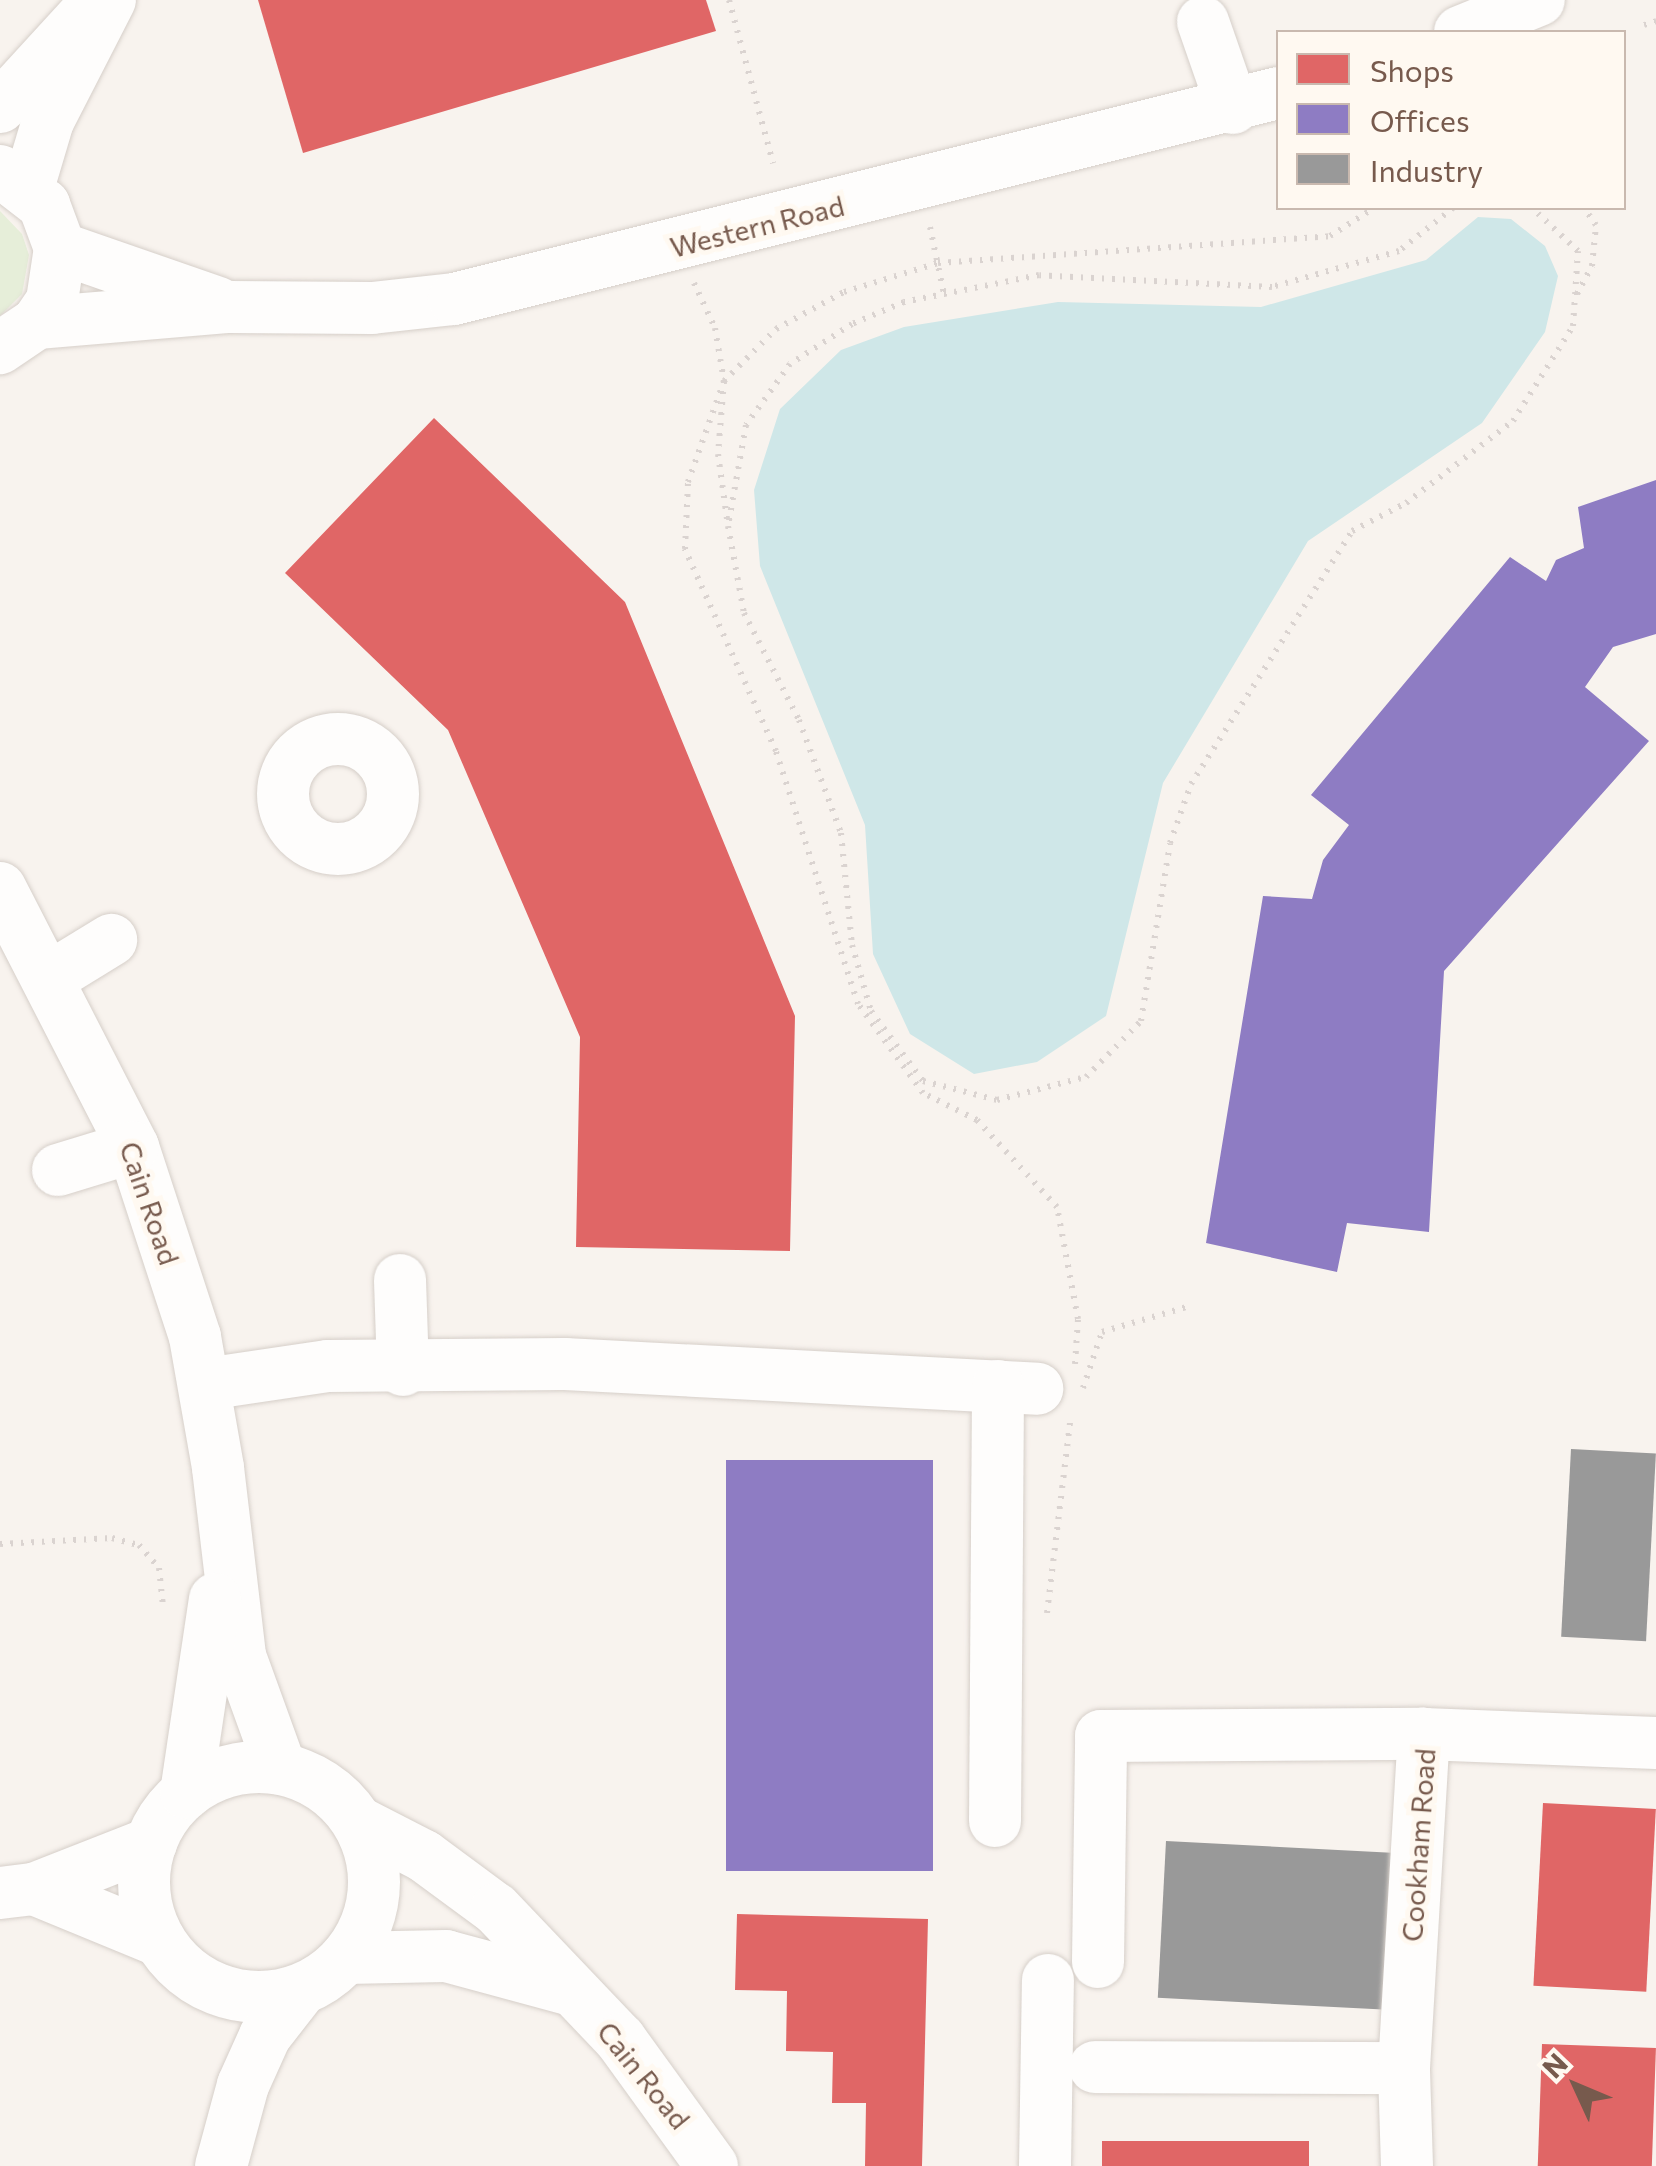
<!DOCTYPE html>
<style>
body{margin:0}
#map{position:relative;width:1656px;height:2166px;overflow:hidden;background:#f8f3ee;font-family:Commissioner,sans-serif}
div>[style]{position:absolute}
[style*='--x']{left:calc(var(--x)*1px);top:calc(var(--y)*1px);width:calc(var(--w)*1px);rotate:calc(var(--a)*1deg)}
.green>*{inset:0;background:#e6eed9}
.water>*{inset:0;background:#cfe7e8}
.shops>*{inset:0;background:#e06666;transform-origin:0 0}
.offices>*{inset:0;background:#8e7cc3;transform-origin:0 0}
.industry>*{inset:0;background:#999;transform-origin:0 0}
.path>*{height:6px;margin-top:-3px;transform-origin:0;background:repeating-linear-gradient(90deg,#dad3d0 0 2.5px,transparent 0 10.5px)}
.roads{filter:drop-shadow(0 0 2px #d6cfc9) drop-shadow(0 0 2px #d6cfc9)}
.minor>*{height:52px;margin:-26px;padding:0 26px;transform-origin:26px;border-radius:26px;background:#fefdfc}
.minor>.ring{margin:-26px;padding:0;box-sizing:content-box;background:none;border:52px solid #fefdfc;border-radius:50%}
span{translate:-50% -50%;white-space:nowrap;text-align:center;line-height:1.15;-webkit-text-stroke:10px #fff9f1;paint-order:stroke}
.street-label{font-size:28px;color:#775a4d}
.legend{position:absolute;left:1276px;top:30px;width:350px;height:180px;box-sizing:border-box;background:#fff9f1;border:2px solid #c9b9af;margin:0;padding:12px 18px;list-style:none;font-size:30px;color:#775a4d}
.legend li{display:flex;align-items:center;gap:20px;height:50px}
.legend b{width:50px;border:2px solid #c9b9af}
.north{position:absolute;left:1526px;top:2036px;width:100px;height:100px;-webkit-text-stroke:8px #fff9f1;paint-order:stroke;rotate:314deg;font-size:28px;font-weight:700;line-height:40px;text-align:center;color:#775a4d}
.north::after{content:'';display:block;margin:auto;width:35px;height:45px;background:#775a4d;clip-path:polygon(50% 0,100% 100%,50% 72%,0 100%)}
</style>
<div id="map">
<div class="green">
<div style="clip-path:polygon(0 211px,22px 234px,29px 255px,22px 294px,0 316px)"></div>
</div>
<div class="water">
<div style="clip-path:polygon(1478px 217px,1511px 219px,1545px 246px,1558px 276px,1545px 332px,1482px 423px,1308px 541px,1163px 783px,1106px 1016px,1037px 1062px,974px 1074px,910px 1034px,873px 954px,865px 825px,760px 566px,754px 490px,780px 409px,841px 350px,904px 327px,1058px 302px,1261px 307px,1426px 260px)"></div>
</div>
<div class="shops">
<div style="clip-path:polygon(258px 0,706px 0,716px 31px,303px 153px)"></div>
<div style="clip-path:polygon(434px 418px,625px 602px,795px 1016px,790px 1251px,576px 1247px,580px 1037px,448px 730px,285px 573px)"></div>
<div style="left:1543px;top:1803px;width:113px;height:183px;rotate:3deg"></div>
<div style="clip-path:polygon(737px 1914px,928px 1919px,922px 2166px,865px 2166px,866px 2103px,832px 2103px,833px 2052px,786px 2051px,787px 1991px,735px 1990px)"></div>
<div style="left:1542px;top:2044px;width:114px;height:122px;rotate:2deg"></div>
<div style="left:1102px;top:2141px;width:207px;height:25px"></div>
</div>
<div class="offices">
<div style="clip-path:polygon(1656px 480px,1656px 634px,1613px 647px,1585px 687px,1649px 741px,1444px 971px,1429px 1232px,1347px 1223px,1337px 1272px,1206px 1243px,1263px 896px,1312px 899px,1323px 860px,1349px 825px,1311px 795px,1510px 557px,1546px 581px,1556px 560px,1584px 548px,1578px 507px)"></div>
<div style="left:726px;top:1460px;width:207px;height:411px"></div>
</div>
<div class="industry">
<div style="left:1571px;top:1449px;width:85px;height:188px;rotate:3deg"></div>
<div style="left:1166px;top:1841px;width:240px;height:157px;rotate:3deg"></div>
</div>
<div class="path">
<div style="--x:729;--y:0;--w:169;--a:74.9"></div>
<div style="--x:1644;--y:25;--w:13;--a:-18"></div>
<div style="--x:1453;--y:208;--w:69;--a:141.5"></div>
<div style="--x:1399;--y:251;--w:132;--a:164.2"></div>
<div style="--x:1272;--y:287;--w:233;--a:-177.1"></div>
<div style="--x:1039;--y:275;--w:138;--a:168.7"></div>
<div style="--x:904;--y:302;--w:56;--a:157.1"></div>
<div style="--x:852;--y:324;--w:74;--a:147.2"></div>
<div style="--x:790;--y:364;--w:75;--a:125.8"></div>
<div style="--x:746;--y:425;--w:103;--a:100.1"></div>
<div style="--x:728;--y:526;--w:88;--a:79.6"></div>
<div style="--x:744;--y:613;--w:120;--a:62.8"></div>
<div style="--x:799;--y:720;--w:121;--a:69.6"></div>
<div style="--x:841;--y:833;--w:113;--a:84.4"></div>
<div style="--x:852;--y:945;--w:69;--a:73.9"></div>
<div style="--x:871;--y:1011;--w:87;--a:53.4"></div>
<div style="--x:923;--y:1081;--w:76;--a:14.4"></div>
<div style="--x:997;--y:1100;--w:92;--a:-14.5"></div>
<div style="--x:1086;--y:1077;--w:78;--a:-45.5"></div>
<div style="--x:1141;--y:1021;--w:180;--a:-80.7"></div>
<div style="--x:1170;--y:843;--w:63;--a:-70.4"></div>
<div style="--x:1191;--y:784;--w:300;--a:-57.5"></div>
<div style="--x:1352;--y:531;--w:61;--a:-27.4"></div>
<div style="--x:1406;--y:503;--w:135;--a:-37.5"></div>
<div style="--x:1513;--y:421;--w:112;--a:-57.7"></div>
<div style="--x:1573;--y:326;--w:75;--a:-86.2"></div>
<div style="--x:1578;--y:251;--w:63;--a:-136.9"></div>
<div style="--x:930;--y:227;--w:68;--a:78.2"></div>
<div style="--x:694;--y:283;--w:50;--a:65"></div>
<div style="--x:715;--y:328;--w:54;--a:80.4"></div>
<div style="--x:724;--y:381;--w:73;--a:94.7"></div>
<div style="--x:718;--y:454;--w:66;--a:82.1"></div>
<div style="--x:1577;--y:294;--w:32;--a:-62"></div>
<div style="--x:1592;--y:266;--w:41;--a:-84.4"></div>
<div style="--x:1596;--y:225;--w:21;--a:-125"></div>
<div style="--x:1075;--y:1364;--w:45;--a:-86.2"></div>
<div style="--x:1078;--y:1319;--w:114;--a:-100.6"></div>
<div style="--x:1057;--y:1207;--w:118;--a:-132.6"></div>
<div style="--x:977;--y:1120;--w:60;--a:-153.4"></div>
<div style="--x:923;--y:1093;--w:110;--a:-126.1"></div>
<div style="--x:858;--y:1004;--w:266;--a:-108"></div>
<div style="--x:776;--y:751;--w:222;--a:-114.3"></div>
<div style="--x:685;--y:549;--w:67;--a:-87.4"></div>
<div style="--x:688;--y:482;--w:107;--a:-70.4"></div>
<div style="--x:724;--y:381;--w:74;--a:-45"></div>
<div style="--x:776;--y:329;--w:77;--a:-28.6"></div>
<div style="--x:844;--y:292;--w:98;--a:-17.1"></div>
<div style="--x:938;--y:263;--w:393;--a:-3.9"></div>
<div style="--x:1330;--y:236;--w:52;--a:-32.5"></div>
<div style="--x:1083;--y:1388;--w:59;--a:-71.3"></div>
<div style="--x:1102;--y:1332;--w:92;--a:-16.5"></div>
<div style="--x:0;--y:1544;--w:112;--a:-3.1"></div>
<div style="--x:112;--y:1538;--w:28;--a:15"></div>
<div style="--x:139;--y:1545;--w:30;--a:49"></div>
<div style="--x:159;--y:1568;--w:38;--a:84"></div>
<div style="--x:1047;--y:1613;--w:192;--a:-83.1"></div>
</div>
<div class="roads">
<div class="minor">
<div style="--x:1203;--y:22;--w:91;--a:70.8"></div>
<div style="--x:1460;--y:32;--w:85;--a:-22.1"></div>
<div style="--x:0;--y:107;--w:129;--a:-47.5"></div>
<div style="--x:0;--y:171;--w:56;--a:37.7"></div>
<div style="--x:44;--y:205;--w:46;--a:69.6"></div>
<div style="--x:60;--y:248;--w:54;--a:98.6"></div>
<div style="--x:52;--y:301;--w:27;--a:124"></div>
<div style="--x:37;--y:323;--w:45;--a:146"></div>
<div style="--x:28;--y:188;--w:70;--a:-73.4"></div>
<div style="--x:48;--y:121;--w:136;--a:-62.9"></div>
<div style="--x:60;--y:248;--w:167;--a:19.2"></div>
<div style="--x:37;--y:323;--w:193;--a:-4.8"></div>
<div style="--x:229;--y:307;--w:143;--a:0.4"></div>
<div style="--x:372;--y:308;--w:82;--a:-6.3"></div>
<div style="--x:454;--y:299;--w:849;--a:-14.04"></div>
<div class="ring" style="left:283px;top:739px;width:58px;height:58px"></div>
<div style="--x:0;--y:888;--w:291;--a:62.8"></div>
<div style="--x:133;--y:1147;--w:200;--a:71.9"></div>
<div style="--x:195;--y:1337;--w:133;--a:80"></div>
<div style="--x:218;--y:1468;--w:189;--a:83.3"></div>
<div style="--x:240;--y:1656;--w:120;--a:70.1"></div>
<div style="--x:49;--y:978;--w:73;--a:-31.5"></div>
<div style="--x:58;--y:1170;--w:78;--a:-17"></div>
<div style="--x:400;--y:1280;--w:90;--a:88.1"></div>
<div style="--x:206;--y:1384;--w:123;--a:-8.4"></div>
<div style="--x:328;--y:1366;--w:237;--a:-0.5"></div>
<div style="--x:565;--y:1364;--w:473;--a:3"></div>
<div class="ring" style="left:144px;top:1767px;width:178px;height:178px"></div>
<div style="--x:186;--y:1793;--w:196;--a:-81.5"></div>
<div style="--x:995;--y:1821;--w:435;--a:-89.6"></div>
<div style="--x:358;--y:1822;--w:74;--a:27.3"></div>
<div style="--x:424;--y:1856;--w:89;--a:36.4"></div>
<div style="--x:496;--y:1909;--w:180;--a:46.4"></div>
<div style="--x:620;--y:2039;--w:157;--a:54.1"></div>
<div style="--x:34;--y:1889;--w:136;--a:22.4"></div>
<div style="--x:0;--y:1893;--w:34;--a:-7"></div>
<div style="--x:34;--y:1889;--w:126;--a:-21.5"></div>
<div style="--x:346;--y:1958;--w:100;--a:-1.1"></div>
<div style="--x:446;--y:1956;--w:126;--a:15.1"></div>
<div style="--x:1098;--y:1962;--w:226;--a:-89.2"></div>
<div style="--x:1101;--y:1736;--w:323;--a:-0.4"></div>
<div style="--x:1424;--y:1734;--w:232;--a:2.2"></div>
<div style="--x:1095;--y:2067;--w:309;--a:0.2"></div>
<div style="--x:221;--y:2166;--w:84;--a:-74.8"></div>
<div style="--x:243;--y:2085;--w:54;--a:-65.8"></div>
<div style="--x:265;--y:2036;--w:58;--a:-52"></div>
<div style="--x:1045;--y:2166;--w:186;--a:-89.1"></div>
<div style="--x:1407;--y:2166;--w:98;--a:-91.8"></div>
<div style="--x:1404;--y:2068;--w:335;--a:-86.6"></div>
</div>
</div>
<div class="street-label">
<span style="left:757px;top:226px;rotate:-14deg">Western Road</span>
<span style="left:150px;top:1203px;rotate:71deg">Cain Road</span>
<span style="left:1418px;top:1845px;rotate:-86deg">Cookham Road</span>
<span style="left:644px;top:2075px;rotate:51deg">Cain Road</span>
</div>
<ul class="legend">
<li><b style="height:28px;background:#e06666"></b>Shops</li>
<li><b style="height:28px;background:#8e7cc3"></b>Offices</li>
<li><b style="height:28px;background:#999"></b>Industry</li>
</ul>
<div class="north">N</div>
</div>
